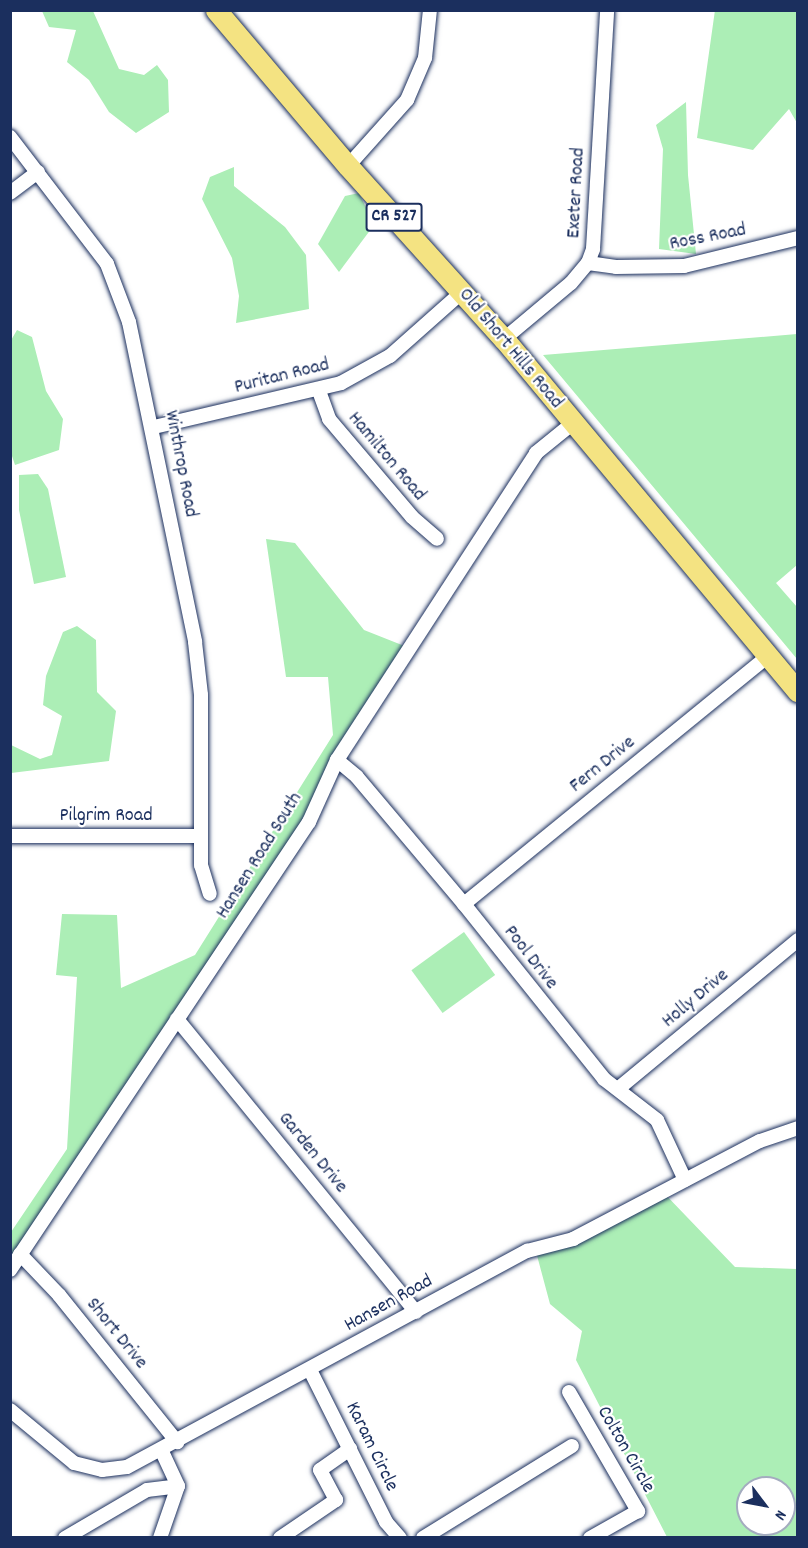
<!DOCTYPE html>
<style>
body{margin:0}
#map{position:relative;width:808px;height:1548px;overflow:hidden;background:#fff;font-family:Dekko,sans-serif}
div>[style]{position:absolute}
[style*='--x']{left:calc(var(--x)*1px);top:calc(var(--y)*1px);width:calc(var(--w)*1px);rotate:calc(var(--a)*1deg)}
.green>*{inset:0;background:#aceeb6;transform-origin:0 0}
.roads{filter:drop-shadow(0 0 2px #1b2f5e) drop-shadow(0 0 2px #1b2f5e)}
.street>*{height:14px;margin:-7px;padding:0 7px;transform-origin:7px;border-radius:7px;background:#fff}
.primary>*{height:21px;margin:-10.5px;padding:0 10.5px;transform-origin:10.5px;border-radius:10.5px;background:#f4e382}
span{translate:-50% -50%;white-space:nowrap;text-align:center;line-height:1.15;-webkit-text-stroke:4.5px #fff;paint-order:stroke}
.shield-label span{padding:2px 4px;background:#fff;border:2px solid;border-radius:4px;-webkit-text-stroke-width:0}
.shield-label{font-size:18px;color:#1b2f5e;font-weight:700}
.street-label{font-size:20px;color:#1b2f5e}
.frame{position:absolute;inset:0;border:12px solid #1b2f5e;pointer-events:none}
.north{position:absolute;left:736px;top:1476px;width:60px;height:60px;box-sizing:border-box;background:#fff;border:2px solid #a4acbf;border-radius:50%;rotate:122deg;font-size:16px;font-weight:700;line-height:24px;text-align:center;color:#1b2f5e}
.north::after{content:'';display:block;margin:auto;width:21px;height:27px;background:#1b2f5e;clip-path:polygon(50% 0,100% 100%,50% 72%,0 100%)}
</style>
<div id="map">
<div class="green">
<div style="clip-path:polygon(715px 10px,797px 11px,797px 123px,789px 109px,753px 150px,697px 138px)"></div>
<div style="clip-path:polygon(42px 11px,93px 11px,119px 69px,144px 75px,157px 65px,168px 80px,169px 112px,136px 133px,109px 112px,89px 80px,67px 62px,76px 30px,49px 27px)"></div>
<div style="clip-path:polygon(686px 102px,688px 175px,696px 254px,659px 249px,663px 149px,656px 125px)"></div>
<div style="clip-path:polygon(234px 167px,234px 186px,285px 227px,306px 255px,309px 309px,236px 323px,239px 296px,232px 258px,202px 199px,210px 177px)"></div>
<div style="clip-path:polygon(359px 193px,374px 225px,339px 272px,318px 244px,345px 196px)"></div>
<div style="clip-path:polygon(17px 330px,32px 337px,46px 391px,63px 419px,59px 450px,15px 465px,10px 450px,10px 342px)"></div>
<div style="clip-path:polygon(797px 334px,797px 565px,776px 583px,797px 607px,797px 659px,543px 355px)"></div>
<div style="clip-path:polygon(38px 474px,48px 489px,66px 577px,34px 584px,19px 510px,19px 475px)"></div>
<div style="clip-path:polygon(266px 539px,295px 543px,364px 630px,412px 649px,11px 1273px,11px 1232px,67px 1149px,77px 977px,56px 975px,62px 914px,117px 915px,121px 988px,195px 955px,333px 735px,328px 677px,286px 677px)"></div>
<div style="clip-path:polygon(77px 626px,96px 640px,97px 692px,116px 711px,109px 761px,11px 773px,11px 745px,40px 759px,52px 755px,62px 716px,43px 705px,46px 676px,63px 632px)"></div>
<div style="left:464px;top:932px;width:53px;height:65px;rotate:54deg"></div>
<div style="clip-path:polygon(evenodd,662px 1191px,735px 1267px,797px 1269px,797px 1537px,667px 1537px,576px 1360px,582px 1331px,550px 1304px,535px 1248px,662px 1191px,748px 1488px,784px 1488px,784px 1524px,748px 1524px,748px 1488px)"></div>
</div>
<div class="roads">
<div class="street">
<div style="--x:10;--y:137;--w:160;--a:52.6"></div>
<div style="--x:107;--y:264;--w:62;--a:69.2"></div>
<div style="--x:129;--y:322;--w:327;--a:78.3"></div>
<div style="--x:195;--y:642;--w:53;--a:83.5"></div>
<div style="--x:201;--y:695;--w:170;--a:90"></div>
<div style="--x:201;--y:865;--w:30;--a:73"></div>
<div style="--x:348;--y:166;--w:89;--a:-48.2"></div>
<div style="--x:407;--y:100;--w:46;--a:-66.8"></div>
<div style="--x:425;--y:58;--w:48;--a:-84.1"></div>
<div style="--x:10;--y:193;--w:35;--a:-37"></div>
<div style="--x:588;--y:263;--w:28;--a:8"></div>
<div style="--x:616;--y:267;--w:68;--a:-0.8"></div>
<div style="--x:684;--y:266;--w:117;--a:-13.8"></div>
<div style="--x:504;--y:339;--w:87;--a:-39.9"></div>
<div style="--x:571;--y:283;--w:26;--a:-50"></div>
<div style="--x:588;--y:263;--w:15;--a:-70"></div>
<div style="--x:593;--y:249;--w:239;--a:-86.6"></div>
<div style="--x:319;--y:391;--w:30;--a:70"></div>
<div style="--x:329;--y:419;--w:128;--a:49.7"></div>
<div style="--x:412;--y:517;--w:33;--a:41"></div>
<div style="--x:154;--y:427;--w:192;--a:-13.2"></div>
<div style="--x:341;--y:383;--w:56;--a:-28.9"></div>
<div style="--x:390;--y:356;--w:96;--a:-41.6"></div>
<div style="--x:337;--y:760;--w:26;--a:40"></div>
<div style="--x:357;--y:777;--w:166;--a:49.9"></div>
<div style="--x:464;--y:904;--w:224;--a:51.3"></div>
<div style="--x:604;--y:1079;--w:67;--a:37.7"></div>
<div style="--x:657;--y:1120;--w:66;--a:65"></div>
<div style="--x:10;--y:836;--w:191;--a:0"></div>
<div style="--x:464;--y:904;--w:392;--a:-39.2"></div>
<div style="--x:177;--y:1019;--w:378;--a:50.8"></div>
<div style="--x:619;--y:1088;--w:232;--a:-39.6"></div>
<div style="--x:20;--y:1254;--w:57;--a:46.4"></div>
<div style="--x:59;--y:1295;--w:189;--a:51.2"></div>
<div style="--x:10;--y:1270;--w:539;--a:-56.28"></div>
<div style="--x:309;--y:822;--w:68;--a:-65.7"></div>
<div style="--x:337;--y:760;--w:366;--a:-57"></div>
<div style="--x:536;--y:453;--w:48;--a:-39"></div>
<div style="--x:310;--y:1370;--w:170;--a:63.4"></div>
<div style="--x:386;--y:1522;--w:21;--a:49"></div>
<div style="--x:569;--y:1392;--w:138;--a:59.9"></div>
<div style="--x:638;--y:1511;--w:55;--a:150.6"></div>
<div style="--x:10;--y:1410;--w:83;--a:39.6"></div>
<div style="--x:74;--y:1463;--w:29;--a:14"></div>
<div style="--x:102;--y:1470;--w:25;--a:-7"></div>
<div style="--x:127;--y:1467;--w:455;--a:-28.4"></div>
<div style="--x:527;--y:1251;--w:48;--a:-14.6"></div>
<div style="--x:573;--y:1239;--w:211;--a:-27.7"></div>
<div style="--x:760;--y:1141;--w:40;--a:-18.9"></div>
<div style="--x:65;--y:1538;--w:95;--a:-30.3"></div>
<div style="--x:147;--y:1490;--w:31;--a:-7"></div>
<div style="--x:178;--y:1486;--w:38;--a:-115"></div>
<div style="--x:160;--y:1538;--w:55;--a:-70.9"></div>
<div style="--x:280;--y:1538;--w:68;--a:-34.2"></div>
<div style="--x:336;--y:1500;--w:34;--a:-118"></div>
<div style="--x:320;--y:1470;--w:37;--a:-35"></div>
<div style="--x:423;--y:1538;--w:175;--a:-31.7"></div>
</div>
<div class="primary">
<div style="--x:216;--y:10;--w:204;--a:49.8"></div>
<div style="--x:348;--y:166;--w:233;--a:48"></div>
<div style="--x:504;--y:339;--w:459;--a:50.2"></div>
</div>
</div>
<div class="shield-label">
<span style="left:394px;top:217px">CR 527</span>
</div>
<div class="street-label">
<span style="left:577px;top:193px;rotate:-87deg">Exeter Road</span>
<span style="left:708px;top:238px;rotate:-11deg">Ross Road</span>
<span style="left:510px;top:349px;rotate:50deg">Old Short Hills Road</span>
<span style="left:282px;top:377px;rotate:-14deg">Puritan Road</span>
<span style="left:386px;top:457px;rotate:50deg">Hamilton Road</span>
<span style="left:180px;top:464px;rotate:79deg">Winthrop Road</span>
<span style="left:603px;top:765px;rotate:-39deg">Fern Drive</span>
<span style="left:106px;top:816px">Pilgrim Road</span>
<span style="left:260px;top:856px;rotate:-58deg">Hansen Road South</span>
<span style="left:530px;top:958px;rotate:52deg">Pool Drive</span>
<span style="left:696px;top:999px;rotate:-40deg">Holly Drive</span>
<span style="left:312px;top:1153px;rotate:51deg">Garden Drive</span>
<span style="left:389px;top:1304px;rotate:-29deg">Hansen Road</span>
<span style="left:116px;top:1334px;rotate:51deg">Short Drive</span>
<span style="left:371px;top:1447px;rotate:64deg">Karam Circle</span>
<span style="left:625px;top:1450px;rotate:60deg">Colton Circle</span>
</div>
<div class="frame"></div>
<div class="north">N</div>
</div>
